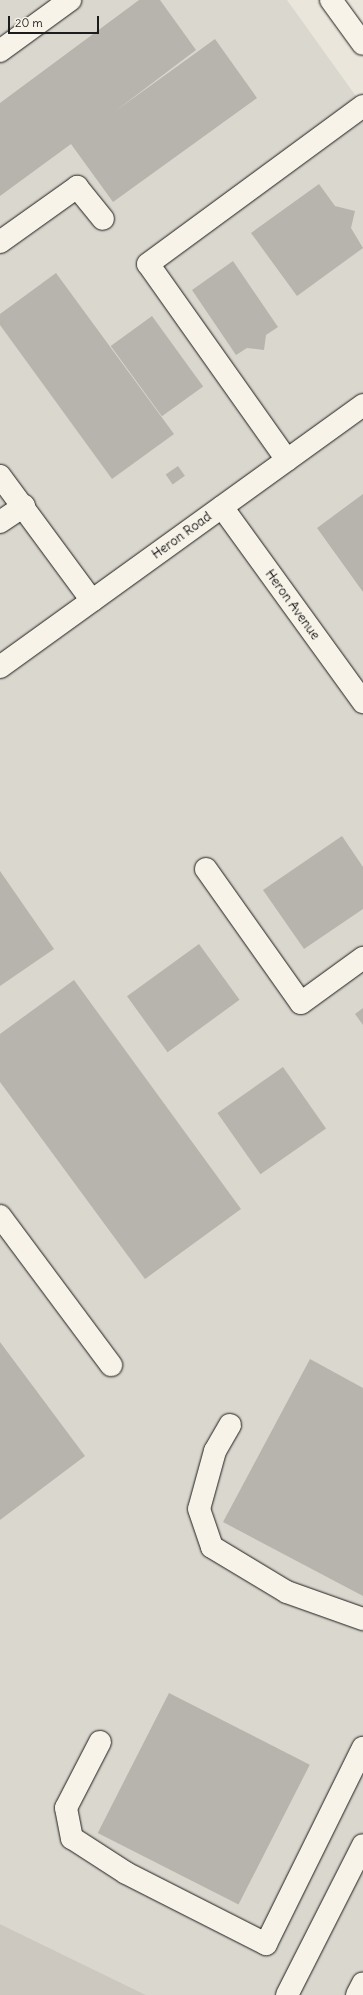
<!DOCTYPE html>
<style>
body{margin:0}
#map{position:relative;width:363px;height:1995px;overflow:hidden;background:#eae6dc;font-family:Delius,sans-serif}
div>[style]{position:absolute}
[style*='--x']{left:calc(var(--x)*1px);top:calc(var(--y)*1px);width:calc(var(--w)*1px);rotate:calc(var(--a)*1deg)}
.built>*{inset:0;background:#dad7ce}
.green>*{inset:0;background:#ccc8c0}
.building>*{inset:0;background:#b6b4ac;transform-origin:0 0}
.roads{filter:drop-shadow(0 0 1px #1c1c1c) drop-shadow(0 0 1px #1c1c1c)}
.minor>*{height:22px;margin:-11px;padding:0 11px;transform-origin:11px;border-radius:11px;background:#f7f3e8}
span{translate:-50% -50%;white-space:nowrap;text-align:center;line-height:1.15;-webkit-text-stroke:3px #f7f3e8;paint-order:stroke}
.street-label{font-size:13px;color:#1c1c1c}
.scale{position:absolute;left:8px;top:16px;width:91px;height:18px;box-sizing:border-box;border:2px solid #1c1c1c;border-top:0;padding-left:5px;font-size:12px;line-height:14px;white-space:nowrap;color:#1c1c1c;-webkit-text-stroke:3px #f7f3e8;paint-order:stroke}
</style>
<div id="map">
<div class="built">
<div style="clip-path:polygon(0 0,287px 0,363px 106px,363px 1995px,146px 1995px,0 1924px)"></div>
</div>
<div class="green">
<div style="clip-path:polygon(0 1924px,146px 1995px,0 1995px)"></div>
</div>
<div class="building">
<div style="clip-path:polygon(139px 0,160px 0,196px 50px,114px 112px,215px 39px,257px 98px,113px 202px,71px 144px,0 196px,0 103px)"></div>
<div style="clip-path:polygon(319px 184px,335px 206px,355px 211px,351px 228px,363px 248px,297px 296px,251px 233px)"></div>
<div style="clip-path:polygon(233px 261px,278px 327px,266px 335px,264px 350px,247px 348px,236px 355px,192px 290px)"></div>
<div style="clip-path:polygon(56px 273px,174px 434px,112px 479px,0 325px,0 314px)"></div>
<div style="left:152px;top:316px;width:87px;height:51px;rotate:54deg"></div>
<div style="left:178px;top:466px;width:12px;height:15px;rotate:55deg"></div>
<div style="clip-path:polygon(363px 494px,363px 592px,317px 528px)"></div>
<div style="clip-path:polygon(342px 836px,363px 867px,363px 909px,304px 949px,263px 890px)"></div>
<div style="clip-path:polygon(0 871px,54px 949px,0 986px)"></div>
<div style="left:199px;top:944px;width:69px;height:89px;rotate:54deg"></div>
<div style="clip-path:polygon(74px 980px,241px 1209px,145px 1279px,0 1082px,0 1034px)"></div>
<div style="clip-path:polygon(363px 1008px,363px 1025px,355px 1014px)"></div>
<div style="left:283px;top:1067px;width:75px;height:80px;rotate:55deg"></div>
<div style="clip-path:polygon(0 1342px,85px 1456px,0 1520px)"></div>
<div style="clip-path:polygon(310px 1359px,363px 1388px,363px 1596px,223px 1522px)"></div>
<div style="left:169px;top:1693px;width:158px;height:157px;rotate:27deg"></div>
</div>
<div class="roads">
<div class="minor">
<div style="--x:331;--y:0;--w:54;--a:54"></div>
<div style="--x:0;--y:51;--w:87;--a:-36.1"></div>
<div style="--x:0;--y:242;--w:95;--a:-35.5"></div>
<div style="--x:77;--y:187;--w:41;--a:50.9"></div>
<div style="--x:287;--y:460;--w:240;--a:-125.3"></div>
<div style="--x:148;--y:264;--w:267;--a:-36.3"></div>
<div style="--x:0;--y:476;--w:155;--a:53.6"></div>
<div style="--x:222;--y:507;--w:241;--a:54.1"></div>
<div style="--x:0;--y:522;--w:29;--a:-34"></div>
<div style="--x:0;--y:667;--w:448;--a:-35.8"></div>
<div style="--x:206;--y:869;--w:164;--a:54.7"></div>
<div style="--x:301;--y:1003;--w:77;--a:-36"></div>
<div style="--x:0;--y:1216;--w:186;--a:53.3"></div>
<div style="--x:230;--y:1425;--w:30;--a:120"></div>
<div style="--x:215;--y:1451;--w:60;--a:105.4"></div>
<div style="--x:199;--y:1509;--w:40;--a:71.1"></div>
<div style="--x:212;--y:1547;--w:87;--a:31"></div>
<div style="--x:287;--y:1592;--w:81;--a:19.6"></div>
<div style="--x:100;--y:1742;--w:74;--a:117.3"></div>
<div style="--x:66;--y:1808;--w:31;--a:79"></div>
<div style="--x:72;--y:1838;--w:64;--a:32.9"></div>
<div style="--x:126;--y:1873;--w:157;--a:26.9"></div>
<div style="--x:266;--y:1944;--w:219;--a:-63.7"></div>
<div style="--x:287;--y:1995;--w:168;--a:-63.1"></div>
<div style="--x:357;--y:1995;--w:13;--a:-63"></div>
</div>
</div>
<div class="street-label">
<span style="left:182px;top:536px;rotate:-36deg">Heron Road</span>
<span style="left:292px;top:605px;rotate:54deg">Heron Avenue</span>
</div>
<div class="scale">20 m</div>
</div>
